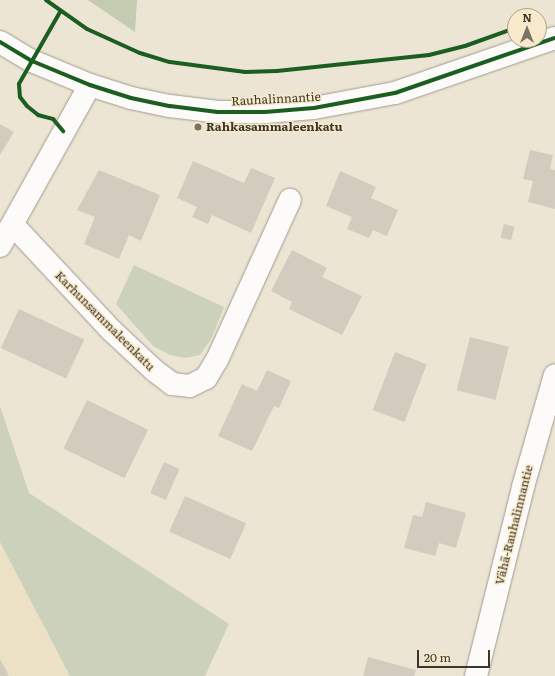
<!DOCTYPE html>
<meta charset="utf-8">
<style>
body{margin:0}
#map{position:relative;width:555px;height:676px;overflow:hidden;background:#ece5d4;font-family:Literata,serif}
div>[style]{position:absolute}
[style*='--x']{left:calc(var(--x)*1px);top:calc(var(--y)*1px);width:calc(var(--w)*1px);rotate:calc(var(--a)*1deg)}
.built>*{inset:0;background:#ede1c5}
.green>*{inset:0;background:#ccd1bc}
.forest>*{inset:0;background:#c3cbb1}
.building>*{inset:0;background:#d2ccbf;transform-origin:0 0}
.roads{filter:drop-shadow(0 0 1px #a19b8f) drop-shadow(0 0 1px #a19b8f)}
.minor>*{height:22px;margin:-11px;padding:0 11px;transform-origin:11px;border-radius:11px;background:#fcfbf9}
.tertiary>*{height:22px;margin:-11px;padding:0 11px;transform-origin:11px;border-radius:11px;background:#fcfbf9}
.cycleway>*{height:4px;margin:-2px;padding:0 2px;transform-origin:2px;border-radius:2px;background:#1b5e20}
.dots>*{width:11px;height:11px;translate:-50% -50%;box-sizing:border-box;border:2px solid #f7e9ca;border-radius:50%}
span{translate:-50% -50%;white-space:nowrap;text-align:center;line-height:1.15;-webkit-text-stroke:3px #f7e9ca;paint-order:stroke}
.street-label{font-size:12px;color:#3b352a}
.poi-label{font-size:12px;color:#3b352a;font-weight:700}
.left{translate:0 -50%;text-align:left}
.north{position:absolute;left:507px;top:8px;width:40px;height:40px;box-sizing:border-box;background:#f7e9ca;border:1px solid #aca18a;border-radius:50%;rotate:0deg;font-size:11px;font-weight:700;line-height:16px;text-align:center;color:#3b352a}
.north::after{content:'';display:block;margin:auto;width:14px;height:18px;background:#797366;clip-path:polygon(50% 0,100% 100%,50% 72%,0 100%)}
.scale{position:absolute;left:417px;top:650px;width:73px;height:18px;box-sizing:border-box;border:2px solid #3b352a;border-top:0;padding-left:5px;font-size:12px;line-height:14px;white-space:nowrap;color:#3b352a;-webkit-text-stroke:3px #f7e9ca;paint-order:stroke}
</style>
<div id="map">
<div class="built">
<div style="clip-path:polygon(0 542px,70px 676px,0 676px)"></div>
</div>
<div class="green">
<div style="clip-path:polygon(134px 265px,224px 307px,211px 339px,200px 355px,185px 358px,170px 355px,153px 346px,116px 304px)"></div>
<div style="clip-path:polygon(0 406px,29px 493px,229px 624px,205px 676px,70px 676px,0 542px)"></div>
</div>
<div class="forest">
<div style="clip-path:polygon(88px 0,137px 0,135px 32px)"></div>
</div>
<div class="building">
<div style="clip-path:polygon(0 124px,14px 132px,0 155px)"></div>
<div style="clip-path:polygon(530px 150px,553px 155px,550px 169px,555px 170px,555px 209px,528px 202px,533px 181px,523px 179px)"></div>
<div style="clip-path:polygon(193px 161px,244px 183px,251px 168px,275px 178px,251px 233px,212px 215px,208px 224px,192px 217px,197px 207px,177px 198px)"></div>
<div style="clip-path:polygon(99px 170px,160px 195px,141px 241px,129px 235px,119px 259px,84px 244px,95px 217px,77px 210px)"></div>
<div style="clip-path:polygon(340px 171px,376px 187px,371px 198px,398px 210px,387px 236px,373px 230px,369px 238px,347px 229px,352px 217px,326px 206px)"></div>
<div style="left:504px;top:224px;width:11px;height:14px;rotate:15deg"></div>
<div style="clip-path:polygon(292px 250px,327px 268px,322px 277px,362px 296px,342px 335px,289px 309px,292px 302px,271px 291px)"></div>
<div style="left:19px;top:309px;width:72px;height:43px;rotate:25deg"></div>
<div style="left:470px;top:337px;width:40px;height:55px;rotate:14deg"></div>
<div style="left:395px;top:352px;width:34px;height:62px;rotate:21deg"></div>
<div style="clip-path:polygon(267px 370px,291px 381px,279px 408px,274px 406px,252px 451px,218px 436px,242px 384px,257px 391px)"></div>
<div style="left:87px;top:400px;width:68px;height:54px;rotate:26deg"></div>
<div style="left:164px;top:462px;width:17px;height:34px;rotate:24deg"></div>
<div style="left:185px;top:496px;width:67px;height:39px;rotate:24deg"></div>
<div style="clip-path:polygon(426px 502px,466px 513px,456px 548px,439px 543px,435px 556px,404px 548px,413px 515px,422px 517px)"></div>
<div style="clip-path:polygon(368px 657px,416px 670px,414px 676px,363px 676px)"></div>
<div style="clip-path:polygon(0 659px,9px 676px,0 676px)"></div>
</div>
<div class="roads">
<div class="minor">
<div style="--x:13;--y:225;--w:144;--a:47"></div>
<div style="--x:111;--y:330;--w:60;--a:43"></div>
<div style="--x:155;--y:371;--w:21;--a:37"></div>
<div style="--x:172;--y:384;--w:18;--a:6"></div>
<div style="--x:190;--y:386;--w:18;--a:-27"></div>
<div style="--x:206;--y:378;--w:21;--a:-59"></div>
<div style="--x:217;--y:360;--w:176;--a:-65.5"></div>
<div style="--x:0;--y:246;--w:184;--a:-60.8"></div>
<div style="--x:476;--y:676;--w:195;--a:-76"></div>
<div style="--x:523;--y:487;--w:116;--a:-74.1"></div>
</div>
<div class="tertiary">
<div style="--x:0;--y:42;--w:37;--a:31"></div>
<div style="--x:32;--y:61;--w:63;--a:22.5"></div>
<div style="--x:90;--y:85;--w:43;--a:17.6"></div>
<div style="--x:131;--y:98;--w:40;--a:12"></div>
<div style="--x:170;--y:106;--w:48;--a:7.1"></div>
<div style="--x:218;--y:112;--w:47;--a:0"></div>
<div style="--x:265;--y:112;--w:49;--a:-4.7"></div>
<div style="--x:314;--y:108;--w:82;--a:-10.5"></div>
<div style="--x:395;--y:93;--w:169;--a:-19"></div>
</div>
</div>
<div class="cycleway">
<div style="--x:46;--y:0;--w:50;--a:35.3"></div>
<div style="--x:87;--y:29;--w:58;--a:24.4"></div>
<div style="--x:140;--y:53;--w:31;--a:17"></div>
<div style="--x:170;--y:62;--w:76;--a:7.6"></div>
<div style="--x:245;--y:72;--w:32;--a:-2"></div>
<div style="--x:277;--y:71;--w:153;--a:-6"></div>
<div style="--x:429;--y:55;--w:37;--a:-14"></div>
<div style="--x:465;--y:46;--w:53;--a:-19.8"></div>
<div style="--x:60;--y:12;--w:83;--a:119.7"></div>
<div style="--x:19;--y:84;--w:13;--a:86"></div>
<div style="--x:20;--y:97;--w:11;--a:52"></div>
<div style="--x:27;--y:106;--w:14;--a:39"></div>
<div style="--x:38;--y:115;--w:16;--a:15"></div>
<div style="--x:53;--y:119;--w:16;--a:50"></div>
<div style="--x:0;--y:42;--w:37;--a:31"></div>
<div style="--x:32;--y:61;--w:63;--a:22.5"></div>
<div style="--x:90;--y:85;--w:43;--a:17.6"></div>
<div style="--x:131;--y:98;--w:40;--a:12"></div>
<div style="--x:170;--y:106;--w:48;--a:7.1"></div>
<div style="--x:218;--y:112;--w:47;--a:0"></div>
<div style="--x:265;--y:112;--w:49;--a:-4.7"></div>
<div style="--x:314;--y:108;--w:82;--a:-10.5"></div>
<div style="--x:395;--y:93;--w:169;--a:-19"></div>
</div>
<div class="dots">
<div style="left:198px;top:127px;background:#797366"></div>
</div>
<div class="street-label">
<span style="left:276px;top:99px;rotate:-3deg">Rauhalinnantie</span>
<span style="left:105px;top:321px;rotate:45deg">Karhunsammaleenkatu</span>
<span style="left:514px;top:525px;rotate:-76deg">Vähä-Rauhalinnantie</span>
</div>
<div class="poi-label">
<span class="left" style="left:206px;top:127px">Rahkasammaleenkatu</span>
</div>
<div class="north">N</div>
<div class="scale">20 m</div>
</div>
